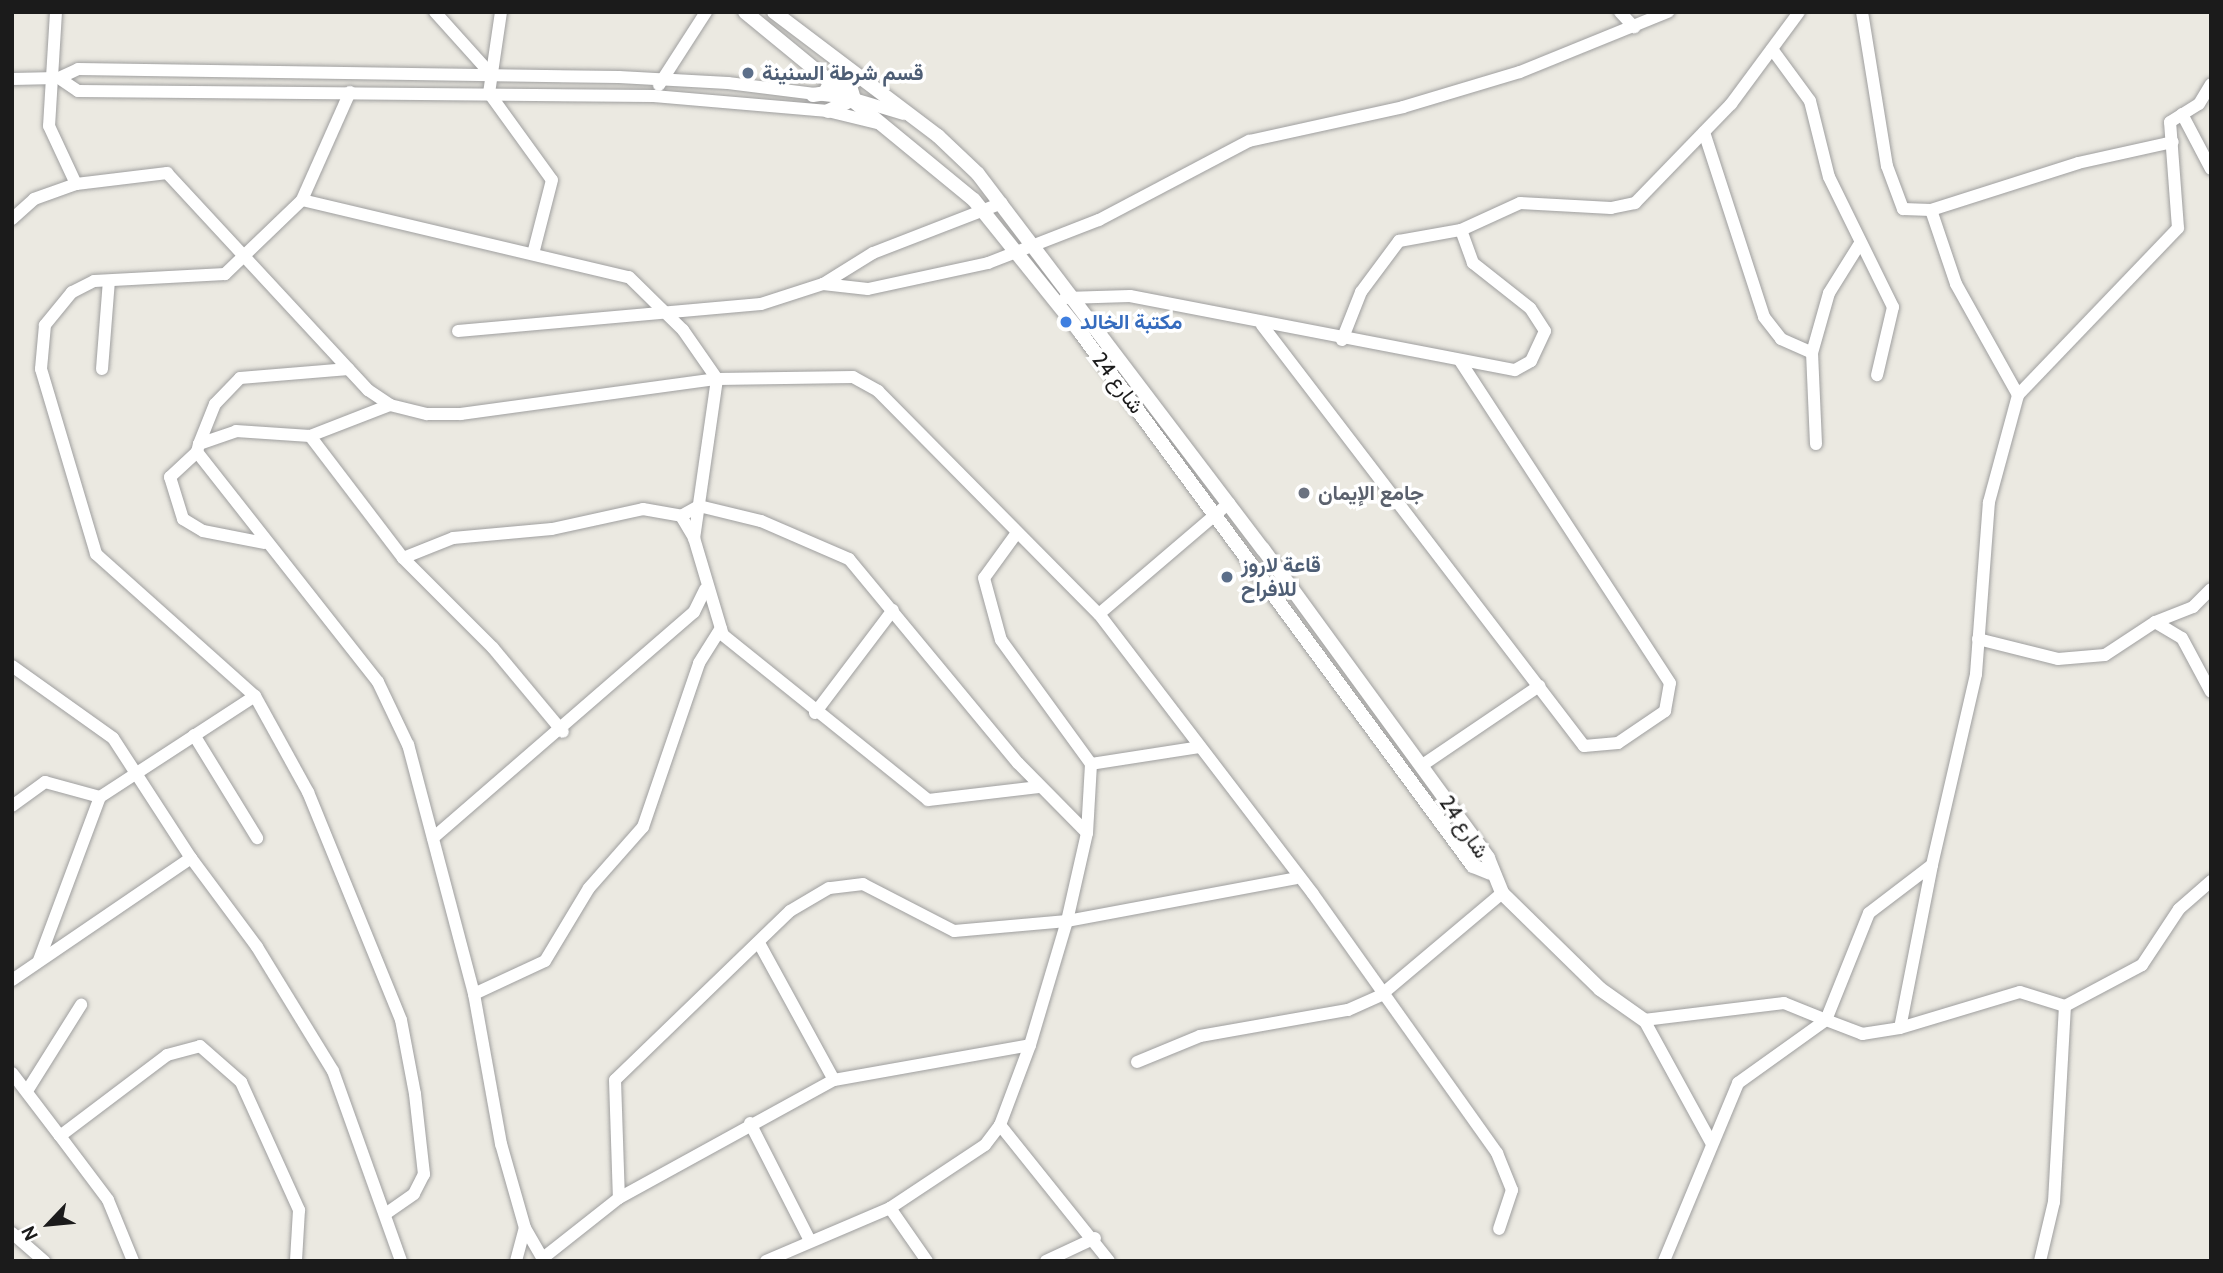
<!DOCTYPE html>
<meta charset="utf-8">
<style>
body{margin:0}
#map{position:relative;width:2223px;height:1273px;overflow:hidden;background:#ebe9e1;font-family:Cabin,Vazirmatn,sans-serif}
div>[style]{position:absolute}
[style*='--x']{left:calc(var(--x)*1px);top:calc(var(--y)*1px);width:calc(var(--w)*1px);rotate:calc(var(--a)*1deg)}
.roads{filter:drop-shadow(0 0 2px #9f9f9f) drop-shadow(0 0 2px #9f9f9f)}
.minor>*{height:12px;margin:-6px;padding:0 6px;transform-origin:6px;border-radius:6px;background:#fff}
.tertiary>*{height:14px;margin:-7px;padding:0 7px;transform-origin:7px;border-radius:7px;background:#fff}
.dots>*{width:19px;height:19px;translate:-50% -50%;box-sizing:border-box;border:4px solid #fff;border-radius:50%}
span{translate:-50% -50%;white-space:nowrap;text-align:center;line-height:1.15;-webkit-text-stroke:7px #fff;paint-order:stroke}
.service-label{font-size:21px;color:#4e5e75;font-weight:700}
.left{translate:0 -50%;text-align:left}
.shop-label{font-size:21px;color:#366cbe;font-weight:700}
.street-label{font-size:21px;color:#1b1b1b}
.worship-label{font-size:21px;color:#5b616d;font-weight:700}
.frame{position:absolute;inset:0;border:14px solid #1b1b1b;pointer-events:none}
.north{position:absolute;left:14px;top:1189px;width:70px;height:70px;-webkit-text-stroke:5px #fff;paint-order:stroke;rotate:244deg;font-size:19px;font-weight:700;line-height:28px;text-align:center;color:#1b1b1b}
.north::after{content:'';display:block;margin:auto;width:24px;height:32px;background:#1b1b1b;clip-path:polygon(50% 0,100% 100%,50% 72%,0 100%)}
</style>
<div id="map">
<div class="roads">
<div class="minor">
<div style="--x:56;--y:12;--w:114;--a:93.5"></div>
<div style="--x:49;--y:126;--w:64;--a:65"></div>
<div style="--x:435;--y:12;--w:81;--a:48"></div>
<div style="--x:501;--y:12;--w:82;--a:98.4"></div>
<div style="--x:489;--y:93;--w:107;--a:54.1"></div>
<div style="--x:552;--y:180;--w:76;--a:104.4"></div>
<div style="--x:1620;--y:12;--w:21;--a:47"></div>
<div style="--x:1862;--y:12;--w:156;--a:80.8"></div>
<div style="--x:1887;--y:166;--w:46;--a:69.6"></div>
<div style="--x:1903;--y:209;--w:28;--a:2"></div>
<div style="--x:1931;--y:210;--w:154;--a:-17.7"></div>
<div style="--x:2078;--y:163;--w:97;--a:-12.5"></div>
<div style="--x:1772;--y:49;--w:64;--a:53.8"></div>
<div style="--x:1810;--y:101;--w:78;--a:76"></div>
<div style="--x:1829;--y:177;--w:145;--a:63.8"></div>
<div style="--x:1893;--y:307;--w:70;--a:103.2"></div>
<div style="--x:12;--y:79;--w:45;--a:-1.3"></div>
<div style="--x:659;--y:85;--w:87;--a:-57.2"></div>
<div style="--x:350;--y:92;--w:118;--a:114"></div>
<div style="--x:302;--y:200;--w:336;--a:13.3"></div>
<div style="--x:629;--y:277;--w:76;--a:44.5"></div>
<div style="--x:683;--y:330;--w:60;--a:55.2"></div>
<div style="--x:717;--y:379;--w:136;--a:-0.8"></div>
<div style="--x:853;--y:377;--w:29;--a:29"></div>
<div style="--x:878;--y:391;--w:314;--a:45.3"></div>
<div style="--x:1099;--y:614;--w:352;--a:52.6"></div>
<div style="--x:1313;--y:894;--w:318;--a:54.6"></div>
<div style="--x:1497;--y:1153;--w:40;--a:68"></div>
<div style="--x:1512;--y:1190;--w:41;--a:108.4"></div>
<div style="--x:2182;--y:114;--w:62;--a:62.2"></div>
<div style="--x:881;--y:124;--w:55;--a:-166.2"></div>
<div style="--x:828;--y:111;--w:175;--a:-175.1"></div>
<div style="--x:654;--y:96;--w:576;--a:-179.5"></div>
<div style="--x:78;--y:91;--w:23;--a:-146"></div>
<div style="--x:59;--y:78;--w:21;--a:-25"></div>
<div style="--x:78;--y:69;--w:541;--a:0.85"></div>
<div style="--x:619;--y:77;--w:109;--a:3.2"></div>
<div style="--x:728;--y:83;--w:127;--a:7.2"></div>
<div style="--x:854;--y:99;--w:52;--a:16.7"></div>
<div style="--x:1704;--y:132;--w:194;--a:72"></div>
<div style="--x:1764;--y:317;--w:28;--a:52"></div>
<div style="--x:1781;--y:339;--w:34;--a:24"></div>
<div style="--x:302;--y:200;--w:107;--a:136.1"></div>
<div style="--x:225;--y:274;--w:131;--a:176.9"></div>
<div style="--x:94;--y:281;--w:25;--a:153"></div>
<div style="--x:72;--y:292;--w:43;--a:129.3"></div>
<div style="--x:45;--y:325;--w:44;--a:95.2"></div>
<div style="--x:41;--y:369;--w:193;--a:73.4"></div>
<div style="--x:96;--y:554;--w:213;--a:41.8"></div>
<div style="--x:255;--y:696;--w:110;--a:61.1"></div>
<div style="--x:308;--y:792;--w:246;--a:67.8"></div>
<div style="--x:401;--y:1020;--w:75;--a:79.3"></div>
<div style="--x:415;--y:1094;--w:81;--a:83.6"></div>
<div style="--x:424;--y:1174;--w:22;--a:117"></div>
<div style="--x:414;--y:1194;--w:33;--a:145"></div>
<div style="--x:1931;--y:210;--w:78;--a:71.3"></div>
<div style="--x:1956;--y:284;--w:127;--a:60.8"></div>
<div style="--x:12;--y:219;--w:30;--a:-42"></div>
<div style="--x:34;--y:199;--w:45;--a:-19.7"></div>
<div style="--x:76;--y:184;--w:92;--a:-6.9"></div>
<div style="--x:167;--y:173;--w:296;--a:47.2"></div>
<div style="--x:368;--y:390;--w:27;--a:34"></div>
<div style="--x:823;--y:284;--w:45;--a:6.3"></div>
<div style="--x:868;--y:289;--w:123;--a:-12.2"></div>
<div style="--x:988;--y:263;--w:119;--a:-21.2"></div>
<div style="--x:1099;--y:220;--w:170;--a:-27.8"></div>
<div style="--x:1249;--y:141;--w:158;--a:-12.4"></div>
<div style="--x:1403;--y:107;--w:122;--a:-16.7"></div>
<div style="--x:1520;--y:72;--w:160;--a:-22.1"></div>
<div style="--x:1065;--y:298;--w:65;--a:-1.8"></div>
<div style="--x:1130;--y:296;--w:392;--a:10.9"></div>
<div style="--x:1515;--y:370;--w:18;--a:-29"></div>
<div style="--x:1531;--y:361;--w:33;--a:-65"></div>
<div style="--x:1545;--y:331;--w:27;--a:-123"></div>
<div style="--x:1530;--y:308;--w:73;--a:-141.7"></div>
<div style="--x:1473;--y:263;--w:35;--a:-110"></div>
<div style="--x:1461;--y:230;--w:65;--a:-24.6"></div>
<div style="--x:1520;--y:203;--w:91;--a:3.1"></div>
<div style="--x:1611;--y:208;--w:25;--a:-12"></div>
<div style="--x:1635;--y:203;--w:138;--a:-45.9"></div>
<div style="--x:1731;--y:104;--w:114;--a:-53.5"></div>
<div style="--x:1262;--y:325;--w:530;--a:52.59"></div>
<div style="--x:1584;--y:746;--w:34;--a:-5"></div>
<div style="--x:1618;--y:743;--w:57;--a:-34.2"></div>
<div style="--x:1665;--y:711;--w:28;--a:-80"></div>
<div style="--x:1670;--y:683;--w:384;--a:-123.1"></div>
<div style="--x:458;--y:331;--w:304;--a:-5.1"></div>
<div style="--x:761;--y:304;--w:65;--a:-17.9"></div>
<div style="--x:823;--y:284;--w:59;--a:-31.8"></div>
<div style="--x:873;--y:253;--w:138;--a:-21.2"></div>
<div style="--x:1342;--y:340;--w:52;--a:-68.4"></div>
<div style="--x:1361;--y:292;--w:64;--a:-53.3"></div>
<div style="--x:1399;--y:241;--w:63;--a:-10.1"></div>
<div style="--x:102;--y:369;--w:88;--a:-85.5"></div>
<div style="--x:310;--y:436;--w:153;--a:52.7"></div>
<div style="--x:403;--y:558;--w:127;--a:45"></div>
<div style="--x:493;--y:648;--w:109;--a:50.2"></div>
<div style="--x:199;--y:444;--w:43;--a:-68.2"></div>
<div style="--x:215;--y:404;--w:36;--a:-46"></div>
<div style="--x:240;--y:378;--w:109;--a:-4.7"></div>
<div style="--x:1816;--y:444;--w:91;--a:-92.5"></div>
<div style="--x:1812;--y:353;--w:62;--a:-74.2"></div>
<div style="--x:1829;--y:293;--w:57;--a:-58"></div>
<div style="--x:197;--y:452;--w:37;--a:137"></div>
<div style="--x:170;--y:477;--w:44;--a:72.8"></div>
<div style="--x:183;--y:519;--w:23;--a:31"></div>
<div style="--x:203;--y:531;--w:62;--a:11.1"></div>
<div style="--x:681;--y:516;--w:26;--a:59"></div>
<div style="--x:694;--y:538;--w:101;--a:73.4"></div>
<div style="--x:723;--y:635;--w:263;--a:38.8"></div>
<div style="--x:928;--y:800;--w:112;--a:-6.7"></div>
<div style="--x:1016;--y:534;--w:54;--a:126"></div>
<div style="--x:984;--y:578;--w:64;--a:74.7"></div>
<div style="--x:1001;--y:640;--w:153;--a:54"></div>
<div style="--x:1091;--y:764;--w:69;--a:93.3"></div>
<div style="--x:403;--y:558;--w:54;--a:-21.8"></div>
<div style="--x:453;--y:538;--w:99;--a:-5.2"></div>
<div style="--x:552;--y:529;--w:93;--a:-12.4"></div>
<div style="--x:643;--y:509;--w:39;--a:10"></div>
<div style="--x:681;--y:516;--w:21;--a:-29"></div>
<div style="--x:699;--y:506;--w:64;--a:13.6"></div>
<div style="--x:761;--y:521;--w:96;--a:23.4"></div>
<div style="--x:849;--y:559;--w:265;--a:50.4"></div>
<div style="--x:1018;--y:763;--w:98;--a:45.4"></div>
<div style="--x:1087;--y:833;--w:90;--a:102.8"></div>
<div style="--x:1067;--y:921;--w:113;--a:174.9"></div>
<div style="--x:954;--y:931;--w:102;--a:-152.7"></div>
<div style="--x:863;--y:884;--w:34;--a:173"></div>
<div style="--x:829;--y:888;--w:45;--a:149.5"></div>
<div style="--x:790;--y:911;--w:243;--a:136"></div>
<div style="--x:615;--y:1080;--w:118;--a:88.1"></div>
<div style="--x:1099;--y:614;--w:171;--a:-40.5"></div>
<div style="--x:2155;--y:622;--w:41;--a:-21.5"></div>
<div style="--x:2193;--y:607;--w:25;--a:-45"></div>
<div style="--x:1978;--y:639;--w:82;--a:14"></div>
<div style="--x:2058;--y:659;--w:47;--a:-4.9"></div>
<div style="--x:2105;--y:655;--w:60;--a:-33.4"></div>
<div style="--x:2155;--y:622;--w:31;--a:31"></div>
<div style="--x:2182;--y:638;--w:61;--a:61.8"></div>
<div style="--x:12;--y:666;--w:124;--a:35.5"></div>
<div style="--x:113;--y:738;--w:143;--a:57"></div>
<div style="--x:191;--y:858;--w:217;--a:145.7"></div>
<div style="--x:815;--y:713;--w:129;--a:-52.9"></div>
<div style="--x:194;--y:735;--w:121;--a:58.5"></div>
<div style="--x:1091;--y:764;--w:110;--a:-8.9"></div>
<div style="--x:1421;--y:766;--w:143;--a:-34.1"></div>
<div style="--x:12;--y:806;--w:41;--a:-36"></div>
<div style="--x:45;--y:782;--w:57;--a:15.3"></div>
<div style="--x:433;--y:838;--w:345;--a:-40.9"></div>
<div style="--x:694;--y:612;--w:25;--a:-64"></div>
<div style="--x:191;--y:858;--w:111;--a:53.4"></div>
<div style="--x:257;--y:947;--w:145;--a:58.5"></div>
<div style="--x:333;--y:1071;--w:202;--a:70.3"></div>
<div style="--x:1932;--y:865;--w:166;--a:101.1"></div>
<div style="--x:1900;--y:1028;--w:125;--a:-16.7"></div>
<div style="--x:2020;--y:992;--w:47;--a:17.3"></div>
<div style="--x:2065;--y:1006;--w:87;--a:-28"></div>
<div style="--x:2142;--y:965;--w:67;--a:-56.5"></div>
<div style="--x:2179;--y:909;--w:43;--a:-41.2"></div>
<div style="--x:759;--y:943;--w:156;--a:61.3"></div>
<div style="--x:39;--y:960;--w:174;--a:-69.5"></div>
<div style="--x:100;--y:797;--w:185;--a:-33.1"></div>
<div style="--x:474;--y:994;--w:78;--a:-24.9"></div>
<div style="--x:545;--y:961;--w:85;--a:-58.9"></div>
<div style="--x:589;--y:888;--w:81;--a:-48.5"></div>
<div style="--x:643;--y:827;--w:173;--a:-71.1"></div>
<div style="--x:699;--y:663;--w:41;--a:-57.8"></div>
<div style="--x:1137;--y:1062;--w:68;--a:-22.4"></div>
<div style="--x:1200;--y:1036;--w:150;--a:-10"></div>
<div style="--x:1348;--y:1010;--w:36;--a:-24"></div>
<div style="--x:1381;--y:995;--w:158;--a:-40.1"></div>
<div style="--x:12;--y:1073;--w:79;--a:52.7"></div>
<div style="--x:60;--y:1136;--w:134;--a:-37.1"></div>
<div style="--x:167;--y:1055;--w:34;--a:-15"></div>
<div style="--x:200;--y:1046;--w:55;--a:41.3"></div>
<div style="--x:241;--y:1082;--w:141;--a:65.6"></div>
<div style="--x:299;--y:1210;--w:51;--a:93.4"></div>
<div style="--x:27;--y:1091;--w:102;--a:-57.9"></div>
<div style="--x:750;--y:1123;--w:132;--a:63"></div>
<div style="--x:1000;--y:1125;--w:174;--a:51.3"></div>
<div style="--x:60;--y:1136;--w:80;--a:53.1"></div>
<div style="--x:108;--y:1200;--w:66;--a:67.7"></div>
<div style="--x:1712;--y:1144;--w:141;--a:-118.7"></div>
<div style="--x:1644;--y:1020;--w:141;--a:-6.9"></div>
<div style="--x:1784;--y:1003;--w:45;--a:22"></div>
<div style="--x:1826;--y:1020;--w:115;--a:-68.1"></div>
<div style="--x:1869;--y:913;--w:79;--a:-37.3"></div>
<div style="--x:1932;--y:865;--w:196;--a:-77"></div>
<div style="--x:1976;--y:674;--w:172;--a:-85.7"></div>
<div style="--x:1989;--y:502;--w:111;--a:-74.8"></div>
<div style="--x:2018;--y:395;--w:231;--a:-46.2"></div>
<div style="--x:2178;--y:228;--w:106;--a:-94.3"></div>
<div style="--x:2170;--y:122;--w:34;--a:-32"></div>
<div style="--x:2199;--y:104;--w:23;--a:-59"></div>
<div style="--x:890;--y:1208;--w:65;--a:55.1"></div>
<div style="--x:12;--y:1233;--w:43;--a:41.2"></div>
<div style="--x:543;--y:1258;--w:97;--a:-38.3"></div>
<div style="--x:619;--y:1198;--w:245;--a:-28.8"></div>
<div style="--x:834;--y:1080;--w:199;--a:-10.1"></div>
<div style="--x:516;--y:1261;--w:34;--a:-75"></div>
<div style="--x:544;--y:1261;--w:38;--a:-120"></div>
<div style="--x:525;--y:1228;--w:87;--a:-105.9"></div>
<div style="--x:501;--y:1144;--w:152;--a:-100.2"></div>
<div style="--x:474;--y:994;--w:258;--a:-104.8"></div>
<div style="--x:408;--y:745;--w:70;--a:-115.5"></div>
<div style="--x:378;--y:682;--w:293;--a:-128.2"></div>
<div style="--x:197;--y:452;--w:8;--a:-76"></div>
<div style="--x:199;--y:444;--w:39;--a:-19"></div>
<div style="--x:236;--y:431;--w:74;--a:3.9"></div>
<div style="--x:310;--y:436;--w:86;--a:-21.2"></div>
<div style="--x:390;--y:405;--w:38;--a:14"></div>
<div style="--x:427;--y:414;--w:34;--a:0"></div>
<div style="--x:461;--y:414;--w:258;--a:-7.8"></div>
<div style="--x:717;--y:379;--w:161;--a:98.2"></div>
<div style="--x:766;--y:1261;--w:135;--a:-23.1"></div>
<div style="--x:890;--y:1208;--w:114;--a:-33.6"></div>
<div style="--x:985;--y:1145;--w:25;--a:-53"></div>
<div style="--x:1000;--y:1125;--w:85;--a:-69.4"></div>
<div style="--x:1030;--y:1045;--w:129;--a:-73.4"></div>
<div style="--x:1067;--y:921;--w:233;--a:-10.6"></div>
<div style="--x:1046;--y:1261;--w:54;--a:-25.1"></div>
<div style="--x:1664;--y:1261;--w:193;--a:-67.4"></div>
<div style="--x:1738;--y:1083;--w:108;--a:-35.6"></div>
<div style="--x:1826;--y:1020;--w:39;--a:21"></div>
<div style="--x:1862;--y:1034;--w:38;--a:-9"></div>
<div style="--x:2040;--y:1261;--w:61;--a:-76.7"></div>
<div style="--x:2054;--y:1202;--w:196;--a:-86.8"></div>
</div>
<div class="tertiary">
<div style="--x:745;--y:12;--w:296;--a:39.4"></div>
<div style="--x:974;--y:200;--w:169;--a:51.2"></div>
<div style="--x:1080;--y:332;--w:663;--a:53.65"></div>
<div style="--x:1473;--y:866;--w:18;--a:22"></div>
<div style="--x:774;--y:12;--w:206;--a:37.1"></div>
<div style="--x:938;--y:136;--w:55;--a:43.5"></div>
<div style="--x:978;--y:174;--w:471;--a:52.8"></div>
<div style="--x:1263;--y:549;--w:382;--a:53.9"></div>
<div style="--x:1488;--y:858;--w:38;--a:68"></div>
<div style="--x:1502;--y:893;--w:137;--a:44.4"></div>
<div style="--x:1600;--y:989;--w:54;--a:35.2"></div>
<div style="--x:813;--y:95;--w:12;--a:-9"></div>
<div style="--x:825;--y:93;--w:13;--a:-63"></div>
<div style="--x:828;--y:111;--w:29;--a:-25"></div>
<div style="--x:854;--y:99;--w:34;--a:-107"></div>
</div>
</div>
<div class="dots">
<div style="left:748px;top:73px;background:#5c6f8a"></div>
<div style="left:1066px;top:322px;background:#3f7fe0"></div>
<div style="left:1304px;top:493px;background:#6b7280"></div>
<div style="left:1227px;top:577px;background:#5c6f8a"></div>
</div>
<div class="service-label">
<span class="left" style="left:762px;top:73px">قسم شرطة السنينة</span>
<span class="left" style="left:1241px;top:577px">قاعة لاروز<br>للافراح</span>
</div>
<div class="shop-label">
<span class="left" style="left:1080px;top:322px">مكتبة الخالد</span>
</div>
<div class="street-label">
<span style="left:1118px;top:383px;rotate:53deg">شارع 24</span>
<span style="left:1464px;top:827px;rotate:56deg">شارع 24</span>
</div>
<div class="worship-label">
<span class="left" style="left:1318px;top:493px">جامع الإيمان</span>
</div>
<div class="frame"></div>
<div class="north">N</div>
</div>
